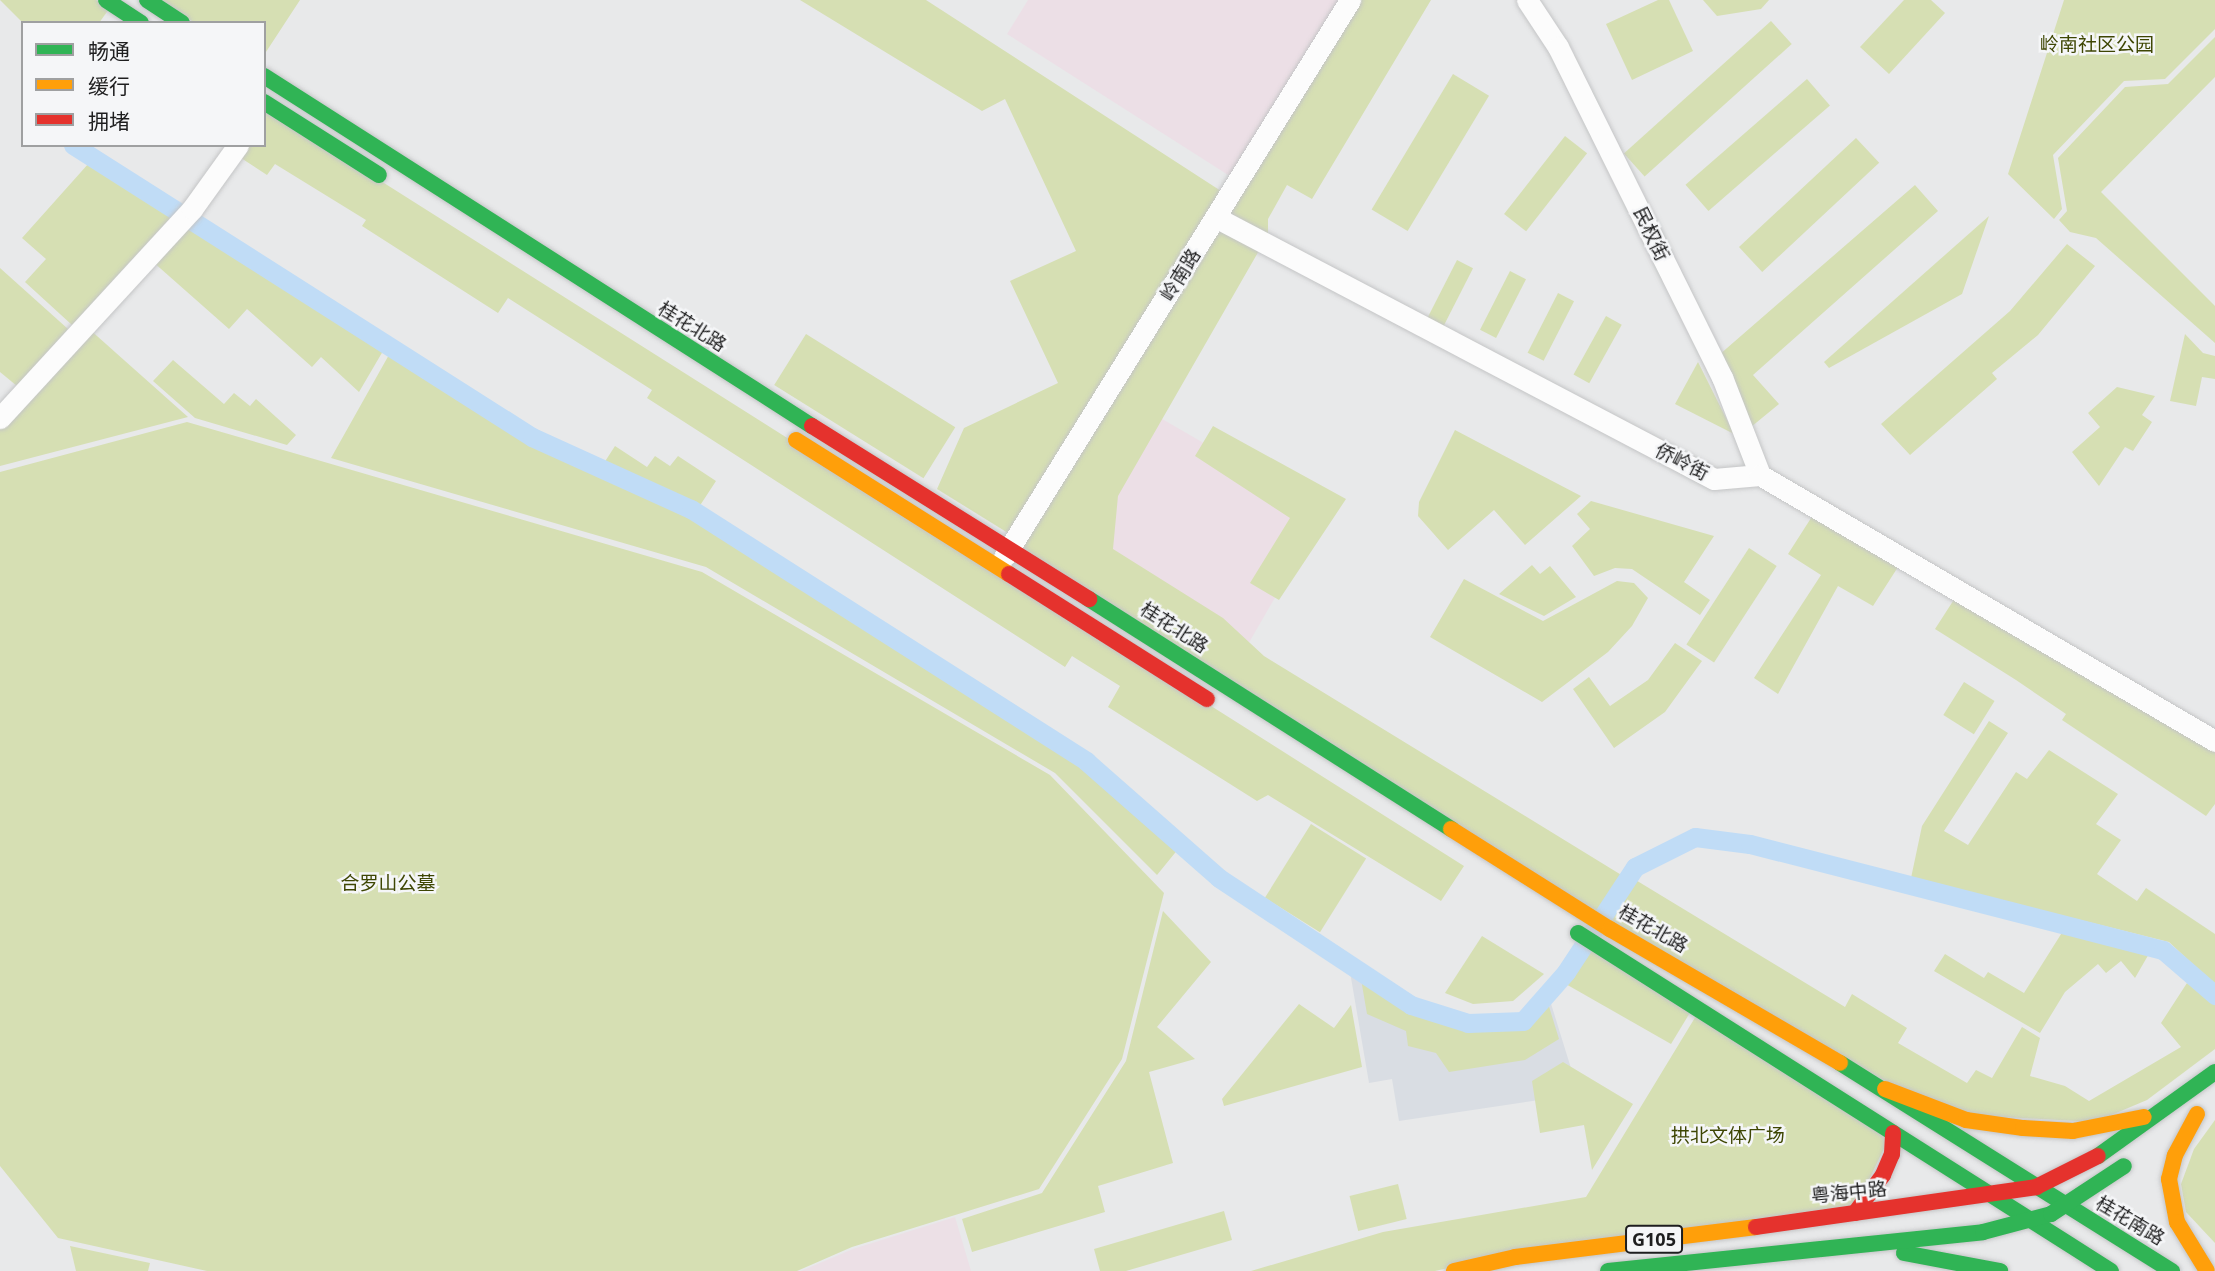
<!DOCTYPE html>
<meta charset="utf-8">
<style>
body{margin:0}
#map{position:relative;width:2215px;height:1271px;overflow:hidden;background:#e8e9ea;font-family:"Open Sans","Noto Sans SC",sans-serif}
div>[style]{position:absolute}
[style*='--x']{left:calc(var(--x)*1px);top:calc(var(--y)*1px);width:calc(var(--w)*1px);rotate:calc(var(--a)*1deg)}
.commercial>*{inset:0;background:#ecdfe6;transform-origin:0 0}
.industrial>*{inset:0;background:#ece0e6}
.built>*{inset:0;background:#d9dde3}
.green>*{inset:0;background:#d6dfb3;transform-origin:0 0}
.canal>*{height:19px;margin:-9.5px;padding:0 9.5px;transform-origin:9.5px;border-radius:9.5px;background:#c0dcf6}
.roads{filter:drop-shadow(0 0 2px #c4c5c6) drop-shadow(0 0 2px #c4c5c6)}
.street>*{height:21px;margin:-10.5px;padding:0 10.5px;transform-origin:10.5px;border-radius:10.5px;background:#fcfcfc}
.fast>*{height:16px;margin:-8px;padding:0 8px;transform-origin:8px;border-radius:8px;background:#30b455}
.slow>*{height:16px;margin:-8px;padding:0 8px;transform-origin:8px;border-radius:8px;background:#ff9f0a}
.jam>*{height:16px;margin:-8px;padding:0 8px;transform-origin:8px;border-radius:8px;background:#e5322d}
span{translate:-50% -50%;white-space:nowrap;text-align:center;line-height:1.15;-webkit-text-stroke:5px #f5f6f8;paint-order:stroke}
.shield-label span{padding:2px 5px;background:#f5f6f8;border:2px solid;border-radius:5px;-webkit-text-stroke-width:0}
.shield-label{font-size:18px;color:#1e1e1f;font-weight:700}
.park-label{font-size:19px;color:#3e4603}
.street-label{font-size:19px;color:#1e1e1f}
.legend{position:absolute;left:21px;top:21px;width:245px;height:126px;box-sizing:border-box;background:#f5f6f8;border:2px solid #9fa0a1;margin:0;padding:9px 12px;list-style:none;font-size:21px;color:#1e1e1f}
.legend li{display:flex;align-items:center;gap:14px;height:35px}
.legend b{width:35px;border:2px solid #9fa0a1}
</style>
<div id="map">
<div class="commercial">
<div style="clip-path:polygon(1028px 0,1345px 0,1236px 180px,1007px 34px)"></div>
<div style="left:1112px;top:390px;width:245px;height:186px;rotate:30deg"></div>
</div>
<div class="industrial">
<div style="clip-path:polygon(955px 1217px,971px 1271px,801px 1271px,853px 1249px)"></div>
</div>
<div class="built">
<div style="clip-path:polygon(1349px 966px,1410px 1006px,1469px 1025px,1523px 1022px,1548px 994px,1579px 1094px,1399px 1121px,1392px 1079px,1369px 1083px)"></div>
</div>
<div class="green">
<div style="clip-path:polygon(0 0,96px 0,109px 9px,99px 23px,23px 23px)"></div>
<div style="clip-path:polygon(159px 0,300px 0,264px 55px,264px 23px,195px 23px)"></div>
<div style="clip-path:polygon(800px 0,926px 0,1221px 191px,1008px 533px,937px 489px,964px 428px,1058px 383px,1010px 281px,1076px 251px,1005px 99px,982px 111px)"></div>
<div style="clip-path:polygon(1354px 0,1431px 0,1312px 199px,1287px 185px,1268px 219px,1268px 235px,1118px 496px,1113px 549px,1223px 618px,1264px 656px,1623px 876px,1597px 915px,1018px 546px)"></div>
<div style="clip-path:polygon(1658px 0,1669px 0,1693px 51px,1632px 80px,1606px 24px)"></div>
<div style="clip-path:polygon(1703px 0,1769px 0,1761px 9px,1717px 16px)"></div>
<div style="clip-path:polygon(1904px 0,1931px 0,1945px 13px,1889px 74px,1860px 47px)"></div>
<div style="clip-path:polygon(2064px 0,2215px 0,2215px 29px,2165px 79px,2124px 81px,2053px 155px,2062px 209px,2054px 219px,2008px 174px)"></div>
<div style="left:1771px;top:21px;width:31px;height:198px;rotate:48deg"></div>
<div style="clip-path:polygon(2215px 37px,2215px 77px,2101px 192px,2215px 306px,2215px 343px,2096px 238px,2070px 232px,2059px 220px,2067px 211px,2058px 158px,2125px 87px,2168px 84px)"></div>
<div style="left:1453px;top:74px;width:42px;height:158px;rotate:31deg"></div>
<div style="left:1807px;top:79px;width:35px;height:161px;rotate:49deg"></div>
<div style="clip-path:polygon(264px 107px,297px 128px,1464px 866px,1441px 901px,1268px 795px,1257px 801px,1108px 707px,1120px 686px,1072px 656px,1065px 667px,647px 398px,652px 390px,508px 298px,498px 313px,362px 226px,366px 220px,275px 164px,267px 175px,221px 145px,264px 145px)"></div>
<div style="left:1565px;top:136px;width:28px;height:99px;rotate:38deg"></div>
<div style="left:1856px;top:138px;width:34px;height:160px;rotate:47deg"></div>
<div style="clip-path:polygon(89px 163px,171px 217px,72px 325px,25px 282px,46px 259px,22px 238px)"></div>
<div style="clip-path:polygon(1915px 185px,1938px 211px,1753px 375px,1779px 404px,1751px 427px,1719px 355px)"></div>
<div style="clip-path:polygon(1989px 216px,1962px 294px,1829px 368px,1824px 362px)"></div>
<div style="clip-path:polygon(184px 225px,383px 351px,359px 392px,321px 357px,312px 367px,247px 309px,229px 329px,152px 261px)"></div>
<div style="clip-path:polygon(2067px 244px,2095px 266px,2038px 335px,1992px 373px,1997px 379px,1910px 455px,1881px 424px,2010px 311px)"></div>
<div style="left:1457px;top:260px;width:18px;height:66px;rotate:27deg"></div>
<div style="clip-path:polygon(0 268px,68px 329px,17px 386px,0 372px)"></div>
<div style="left:1510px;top:271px;width:18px;height:66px;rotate:27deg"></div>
<div style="left:1558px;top:293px;width:18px;height:67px;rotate:27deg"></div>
<div style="left:1606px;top:316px;width:18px;height:67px;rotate:29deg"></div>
<div style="clip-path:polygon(88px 328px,188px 417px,0 466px,0 427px)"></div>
<div style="left:806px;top:334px;width:176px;height:60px;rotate:32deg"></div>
<div style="clip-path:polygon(2185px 334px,2203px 353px,2215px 356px,2215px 379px,2202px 377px,2196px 406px,2170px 401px)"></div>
<div style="clip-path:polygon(390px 353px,526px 439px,688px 510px,1086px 765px,1179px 848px,1157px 875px,1055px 773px,706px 567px,331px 458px)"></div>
<div style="clip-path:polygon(173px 360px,224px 404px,234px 393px,250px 406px,256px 399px,296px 435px,287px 445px,195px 418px,153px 381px)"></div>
<div style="clip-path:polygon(1698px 362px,1734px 434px,1675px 404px)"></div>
<div style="clip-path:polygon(2117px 387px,2155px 396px,2142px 415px,2152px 422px,2133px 451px,2125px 447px,2099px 486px,2072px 452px,2100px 427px,2088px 413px)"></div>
<div style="clip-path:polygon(187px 422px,702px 572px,1050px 775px,1164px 893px,1122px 1059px,1039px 1189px,852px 1247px,797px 1271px,207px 1271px,58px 1238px,0 1166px,0 472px)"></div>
<div style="clip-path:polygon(1213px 426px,1346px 499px,1279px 600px,1250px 583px,1290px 518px,1195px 456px)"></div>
<div style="clip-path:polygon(1455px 430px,1581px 496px,1525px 545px,1494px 510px,1448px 550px,1418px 516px,1419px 502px)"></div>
<div style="clip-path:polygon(615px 446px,647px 467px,655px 456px,670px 466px,678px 456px,716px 481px,699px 507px,604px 463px)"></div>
<div style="clip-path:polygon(1591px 501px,1714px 536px,1684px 582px,1710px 600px,1700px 615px,1632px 569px,1615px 568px,1594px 576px,1572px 546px,1590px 529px,1577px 514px)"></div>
<div style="clip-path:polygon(1813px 515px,1898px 567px,1873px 606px,1838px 586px,1778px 694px,1754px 678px,1821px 575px,1788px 554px)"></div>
<div style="left:1749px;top:548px;width:33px;height:115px;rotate:33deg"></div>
<div style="clip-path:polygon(1532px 565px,1540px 574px,1550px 566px,1576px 597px,1544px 616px,1499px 594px)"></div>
<div style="clip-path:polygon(1464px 579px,1543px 621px,1617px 581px,1634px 583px,1648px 598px,1632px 626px,1608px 652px,1542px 702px,1430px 637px)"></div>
<div style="clip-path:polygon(1955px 598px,2215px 752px,2215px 804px,2206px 816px,2062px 720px,2066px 714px,2016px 680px,1935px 629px)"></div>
<div style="clip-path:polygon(1675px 643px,1702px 661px,1665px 712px,1614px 748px,1573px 689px,1589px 677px,1610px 706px,1648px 680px)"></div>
<div style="left:1964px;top:682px;width:36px;height:39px;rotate:32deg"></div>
<div style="clip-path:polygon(1989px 721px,2008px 733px,1944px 831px,1968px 845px,2016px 772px,2027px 779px,2049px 750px,2118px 794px,2096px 824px,2121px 840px,2097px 874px,2137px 901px,2146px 888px,2215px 934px,2215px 985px,2169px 942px,1911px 878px,1922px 826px)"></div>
<div style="left:1311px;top:824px;width:65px;height:87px;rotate:32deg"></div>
<div style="clip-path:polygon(1634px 879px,1845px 1007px,1852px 994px,1907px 1028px,1898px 1043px,1967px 1083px,1976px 1070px,1992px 1078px,2022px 1027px,2040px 1038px,2030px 1076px,2065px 1086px,2089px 1101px,2181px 1047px,2161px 1023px,2187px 983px,2215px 1003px,2215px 1049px,2147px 1100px,2095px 1122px,1968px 1115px,1887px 1082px,1607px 920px)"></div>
<div style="clip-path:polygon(1163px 911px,1211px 962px,1157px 1027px,1195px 1059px,1149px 1072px,1173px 1163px,1098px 1186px,1105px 1212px,972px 1252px,962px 1219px,1042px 1193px,1126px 1061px)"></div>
<div style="clip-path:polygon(2063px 931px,2150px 952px,2135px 978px,2121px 961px,2106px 973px,2098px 964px,2065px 992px,2040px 1033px,1934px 971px,1945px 954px,1984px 978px,1988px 972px,2024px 993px)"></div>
<div style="clip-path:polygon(1482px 936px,1544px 974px,1513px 1001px,1473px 1004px,1445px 993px)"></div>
<div style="clip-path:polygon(1590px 947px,1691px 1011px,1671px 1044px,1564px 983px)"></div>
<div style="clip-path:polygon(1361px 979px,1408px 1008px,1469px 1028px,1525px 1025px,1547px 1000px,1559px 1039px,1525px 1060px,1449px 1072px,1436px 1053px,1408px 1046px,1406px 1031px,1367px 1014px)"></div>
<div style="clip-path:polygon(1299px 1004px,1334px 1028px,1351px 1005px,1362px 1067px,1224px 1106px,1222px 1099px)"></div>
<div style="clip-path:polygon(1699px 1011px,1891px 1134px,1854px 1211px,1514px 1253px,1435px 1271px,1251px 1271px,1383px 1232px,1586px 1197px)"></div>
<div style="clip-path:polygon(1563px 1062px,1633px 1104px,1592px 1170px,1584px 1125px,1540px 1133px,1532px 1081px)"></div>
<div style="clip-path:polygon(2215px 1120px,2215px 1243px,2186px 1212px,2181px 1184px,2194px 1149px)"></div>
<div style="left:1398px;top:1184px;width:36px;height:50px;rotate:76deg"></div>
<div style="clip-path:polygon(1224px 1211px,1232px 1240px,1126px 1271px,1100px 1271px,1094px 1249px)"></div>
<div style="clip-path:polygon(70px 1246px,150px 1263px,148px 1271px,76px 1271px)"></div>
</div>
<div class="canal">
<div style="--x:73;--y:145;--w:544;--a:32.46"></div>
<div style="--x:532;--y:437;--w:175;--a:24.4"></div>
<div style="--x:691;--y:509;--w:469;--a:32.5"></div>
<div style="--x:1086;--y:761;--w:177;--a:41.3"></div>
<div style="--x:1219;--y:878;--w:230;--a:33.5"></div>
<div style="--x:1411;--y:1005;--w:60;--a:17.5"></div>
<div style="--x:1468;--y:1023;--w:55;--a:-2.1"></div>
<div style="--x:1523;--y:1021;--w:65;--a:-48.7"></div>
<div style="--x:1566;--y:972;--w:126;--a:-56.7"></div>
<div style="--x:1635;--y:867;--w:67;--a:-26.6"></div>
<div style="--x:1695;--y:837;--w:55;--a:7.3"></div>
<div style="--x:1750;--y:844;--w:426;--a:14.4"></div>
<div style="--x:2163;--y:950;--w:69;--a:40.9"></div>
</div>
<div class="roads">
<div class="street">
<div style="--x:1527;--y:0;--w:56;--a:56.6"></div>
<div style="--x:1558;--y:47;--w:369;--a:63.6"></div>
<div style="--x:1722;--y:377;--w:105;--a:68.8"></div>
<div style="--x:1217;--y:218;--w:561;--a:27.71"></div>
<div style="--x:1714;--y:479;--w:46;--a:-5"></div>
<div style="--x:1760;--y:475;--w:527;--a:30.31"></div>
<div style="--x:0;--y:418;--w:284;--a:-47.4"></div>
<div style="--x:192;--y:209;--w:79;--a:-54.3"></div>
<div style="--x:1004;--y:557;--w:656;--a:-58.15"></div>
</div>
<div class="fast">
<div style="--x:106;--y:0;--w:42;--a:33.3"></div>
<div style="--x:147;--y:0;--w:42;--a:33.3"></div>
<div style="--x:264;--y:76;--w:650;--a:32.57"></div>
<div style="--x:264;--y:102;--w:136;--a:32.4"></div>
<div style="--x:1089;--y:599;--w:429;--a:32.4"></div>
<div style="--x:1578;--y:933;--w:631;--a:32.38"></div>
<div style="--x:1840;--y:1063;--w:392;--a:32.1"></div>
<div style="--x:2098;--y:1156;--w:144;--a:-35.7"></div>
<div style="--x:1904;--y:1253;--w:98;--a:10.6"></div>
<div style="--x:1608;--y:1271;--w:377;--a:-5.9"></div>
<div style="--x:1983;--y:1232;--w:70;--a:-14.8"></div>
<div style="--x:2051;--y:1214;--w:87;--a:-33.3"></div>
</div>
<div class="slow">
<div style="--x:796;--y:440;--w:252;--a:32.2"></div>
<div style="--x:1451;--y:829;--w:188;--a:32.2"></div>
<div style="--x:1610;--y:929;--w:266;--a:30.2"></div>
<div style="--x:1885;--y:1089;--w:87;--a:20.9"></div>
<div style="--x:1966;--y:1120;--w:58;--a:8"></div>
<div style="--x:2023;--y:1128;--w:50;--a:3.4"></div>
<div style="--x:2073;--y:1131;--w:72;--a:-11.2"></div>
<div style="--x:2197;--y:1114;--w:47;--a:118.2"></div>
<div style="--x:2175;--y:1155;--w:25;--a:104"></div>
<div style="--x:2169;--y:1179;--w:44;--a:79.5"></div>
<div style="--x:2177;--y:1222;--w:57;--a:58.5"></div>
<div style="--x:1454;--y:1271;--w:63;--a:-12.9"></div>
<div style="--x:1515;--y:1257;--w:243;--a:-7.1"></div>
</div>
<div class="jam">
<div style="--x:812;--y:426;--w:327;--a:32"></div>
<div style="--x:1009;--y:574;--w:234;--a:32.3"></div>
<div style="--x:1855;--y:1213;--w:47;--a:-53.6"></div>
<div style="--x:1883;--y:1175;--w:23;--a:-67"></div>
<div style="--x:1892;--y:1154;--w:21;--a:-87"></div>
<div style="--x:1756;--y:1227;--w:283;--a:-8.1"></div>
<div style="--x:2036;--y:1187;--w:69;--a:-26.6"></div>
</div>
</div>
<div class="shield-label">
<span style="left:1654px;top:1239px">G105</span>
</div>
<div class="park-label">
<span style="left:2097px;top:45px">岭南社区公园</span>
<span style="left:388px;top:884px">合罗山公墓</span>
<span style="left:1728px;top:1136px">拱北文体广场</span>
</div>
<div class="street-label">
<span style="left:1651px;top:234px;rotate:64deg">民权街</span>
<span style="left:1181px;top:275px;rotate:-58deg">岭南路</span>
<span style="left:692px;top:327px;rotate:32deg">桂花北路</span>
<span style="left:1682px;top:462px;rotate:27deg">侨岭街</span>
<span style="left:1174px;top:628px;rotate:33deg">桂花北路</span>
<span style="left:1653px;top:929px;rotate:30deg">桂花北路</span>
<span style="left:1849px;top:1193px;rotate:-6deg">粤海中路</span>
<span style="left:2130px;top:1221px;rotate:31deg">桂花南路</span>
</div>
<ul class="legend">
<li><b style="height:9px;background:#30b455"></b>畅通</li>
<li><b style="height:9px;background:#ff9f0a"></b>缓行</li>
<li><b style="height:9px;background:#e5322d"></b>拥堵</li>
</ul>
</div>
